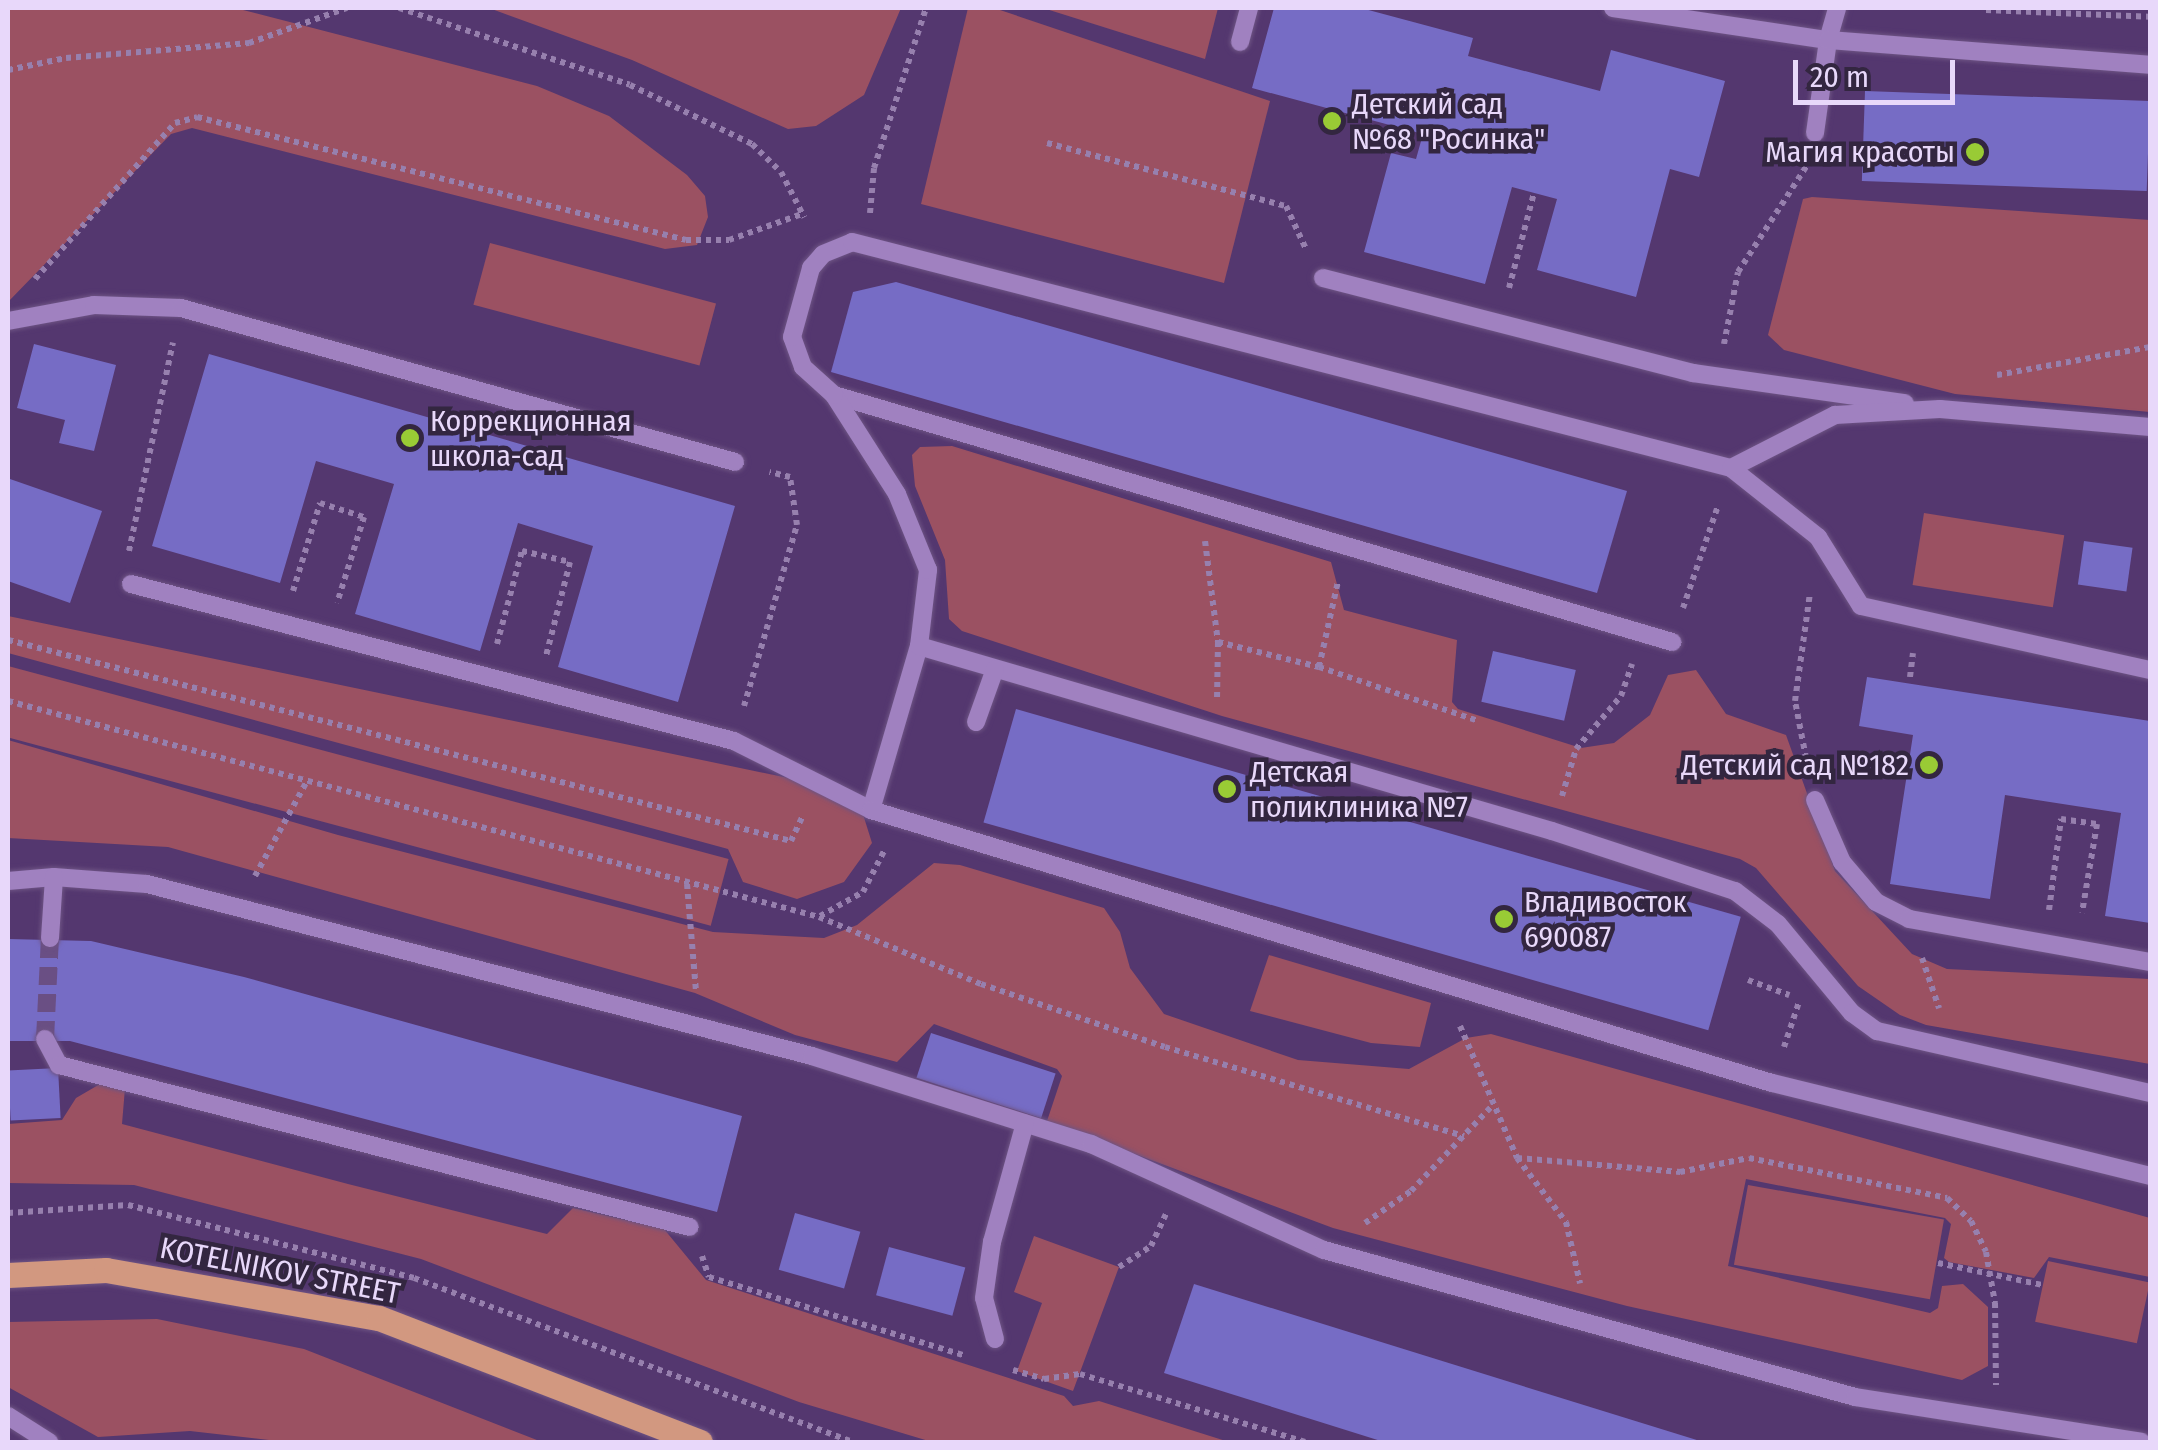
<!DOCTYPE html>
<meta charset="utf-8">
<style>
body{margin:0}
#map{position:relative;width:2158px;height:1450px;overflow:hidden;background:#54376f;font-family:"Fira Sans Condensed",sans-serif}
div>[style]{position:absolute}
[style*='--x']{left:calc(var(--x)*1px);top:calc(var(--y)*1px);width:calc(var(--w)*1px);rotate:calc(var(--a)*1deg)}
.green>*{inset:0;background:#9b5162;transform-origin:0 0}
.building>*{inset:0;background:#766cc5;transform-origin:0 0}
.minor-tunnel>*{height:18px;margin-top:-9px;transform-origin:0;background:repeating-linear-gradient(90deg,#6a4f84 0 18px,transparent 0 27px)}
.path>*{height:6px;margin-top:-3px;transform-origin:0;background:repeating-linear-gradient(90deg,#9780ae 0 5px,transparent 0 10px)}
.roads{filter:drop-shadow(0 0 2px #6e5484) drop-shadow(0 0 2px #6e5484)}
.minor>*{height:18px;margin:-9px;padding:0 9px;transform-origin:9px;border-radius:9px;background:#a081c0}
.major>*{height:25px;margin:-12.5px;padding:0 12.5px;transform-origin:12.5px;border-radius:12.5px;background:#d29880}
.dots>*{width:28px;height:28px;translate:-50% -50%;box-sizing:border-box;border:5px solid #332640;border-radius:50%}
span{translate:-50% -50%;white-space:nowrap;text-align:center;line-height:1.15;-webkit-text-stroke:9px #332640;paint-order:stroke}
.poi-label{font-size:30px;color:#e8d8fa}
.left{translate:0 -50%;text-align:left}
.right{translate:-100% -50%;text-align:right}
.street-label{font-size:30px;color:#e8d8fa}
.frame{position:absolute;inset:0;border:10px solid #e8d8fa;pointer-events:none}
.scale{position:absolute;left:1793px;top:60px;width:162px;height:45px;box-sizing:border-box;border:5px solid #e8d8fa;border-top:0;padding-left:12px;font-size:30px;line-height:35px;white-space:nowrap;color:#e8d8fa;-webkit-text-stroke:8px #332640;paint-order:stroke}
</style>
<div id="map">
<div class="green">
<div style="clip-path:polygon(8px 8px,243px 10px,537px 86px,609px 116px,687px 175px,705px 196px,708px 217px,697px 245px,665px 249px,192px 128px,171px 134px,8px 302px)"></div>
<div style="clip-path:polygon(489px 8px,901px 8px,864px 95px,816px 126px,788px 129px,632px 60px)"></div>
<div style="clip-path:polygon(968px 8px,994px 8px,1270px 101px,1224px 283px,921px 204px)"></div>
<div style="clip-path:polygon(1043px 8px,1218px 8px,1205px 59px)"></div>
<div style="clip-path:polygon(1812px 197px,2150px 220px,2150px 412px,1955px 394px,1784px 350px,1768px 335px,1803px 199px)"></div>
<div style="left:490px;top:243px;width:234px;height:64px;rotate:15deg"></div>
<div style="clip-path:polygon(952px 446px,1331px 562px,1344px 610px,1457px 640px,1452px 702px,1458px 709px,1581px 748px,1614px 743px,1650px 715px,1668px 675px,1696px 670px,1726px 714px,1786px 735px,1835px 871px,1912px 954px,1947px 969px,2150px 979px,2150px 1064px,1926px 1025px,1900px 1015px,1858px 986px,1756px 868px,1740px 859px,1222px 716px,962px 631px,949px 619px,945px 560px,915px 486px,912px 455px,920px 447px)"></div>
<div style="left:1924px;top:513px;width:142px;height:73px;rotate:9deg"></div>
<div style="clip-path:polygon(8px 616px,803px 781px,862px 811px,872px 843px,844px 882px,797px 899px,743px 882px,728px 849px,8px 653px)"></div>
<div style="left:8px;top:666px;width:746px;height:69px;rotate:15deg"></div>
<div style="clip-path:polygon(8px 740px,338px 835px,713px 932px,824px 938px,857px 925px,934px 863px,960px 865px,1104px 908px,1120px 932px,1130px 968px,1164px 1014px,1298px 1060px,1409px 1069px,1466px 1038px,1491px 1034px,2150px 1218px,2150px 1277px,2049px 1257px,2034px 1278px,1949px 1262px,1944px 1258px,1951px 1224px,1945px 1218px,1746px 1179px,1728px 1266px,1930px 1313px,1938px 1308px,1942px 1286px,1963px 1284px,1988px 1307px,1988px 1366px,1962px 1380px,1627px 1306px,1333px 1228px,1047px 1121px,1062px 1076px,1057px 1069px,934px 1024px,897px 1062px,795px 1035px,695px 993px,168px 847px,8px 838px)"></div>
<div style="clip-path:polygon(1269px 955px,1431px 1003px,1420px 1047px,1371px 1043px,1250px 1011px)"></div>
<div style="clip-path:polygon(100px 1084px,125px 1088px,122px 1124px,348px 1184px,547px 1234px,573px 1208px,664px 1229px,706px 1280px,1064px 1396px,1073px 1406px,1099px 1401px,1229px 1442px,932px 1442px,799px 1402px,421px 1259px,134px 1185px,8px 1183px,8px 1124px,62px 1120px,76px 1098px)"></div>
<div style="left:1748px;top:1185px;width:199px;height:81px;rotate:10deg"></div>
<div style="clip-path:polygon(1034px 1236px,1119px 1267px,1073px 1391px,1017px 1371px,1042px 1303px,1014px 1292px)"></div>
<div style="left:2048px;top:1261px;width:104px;height:62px;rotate:12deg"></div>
<div style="clip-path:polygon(157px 1319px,304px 1349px,542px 1442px,286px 1442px,190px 1431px,98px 1437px,8px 1387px,8px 1322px)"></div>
</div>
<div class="building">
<div style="clip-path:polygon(1274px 8px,1361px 8px,1473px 38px,1468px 56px,1600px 91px,1611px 50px,1725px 81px,1699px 177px,1670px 169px,1636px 297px,1537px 270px,1557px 199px,1512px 187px,1485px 284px,1364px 252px,1391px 153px,1416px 159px,1423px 134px,1252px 88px)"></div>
<div style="left:1865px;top:91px;width:285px;height:90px;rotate:2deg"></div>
<div style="clip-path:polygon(896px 282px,1627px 491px,1597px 593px,831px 372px,853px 292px)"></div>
<div style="clip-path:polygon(34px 344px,116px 365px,94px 451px,59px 443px,65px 420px,17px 408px)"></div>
<div style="clip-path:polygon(209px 354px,735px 506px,678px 702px,558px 667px,593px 546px,518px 523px,480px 651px,355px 614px,394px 484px,316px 461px,280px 583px,152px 546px)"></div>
<div style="clip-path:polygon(10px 479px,102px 511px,70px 603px,8px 581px)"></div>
<div style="left:2084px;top:541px;width:49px;height:44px;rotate:8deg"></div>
<div style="left:1493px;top:651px;width:85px;height:52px;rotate:13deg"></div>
<div style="clip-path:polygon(1867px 677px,2150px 721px,2150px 923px,2105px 916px,2121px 813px,2005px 795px,1990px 899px,1890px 884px,1913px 735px,1859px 726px)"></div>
<div style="left:1016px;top:709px;width:754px;height:118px;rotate:16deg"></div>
<div style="clip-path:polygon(8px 939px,91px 941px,244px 977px,742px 1116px,717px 1212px,70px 1041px,8px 1041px)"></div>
<div style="left:931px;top:1033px;width:131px;height:47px;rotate:18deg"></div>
<div style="left:58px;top:1068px;width:50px;height:50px;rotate:87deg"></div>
<div style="left:795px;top:1213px;width:68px;height:59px;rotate:16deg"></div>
<div style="left:889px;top:1247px;width:79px;height:50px;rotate:15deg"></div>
<div style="clip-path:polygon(1194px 1284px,1700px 1441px,1700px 1442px,1384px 1442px,1164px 1373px)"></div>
</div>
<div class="minor-tunnel">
<div style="--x:45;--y:1039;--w:101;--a:-87.2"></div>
</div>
<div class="path">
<div style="--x:399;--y:8;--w:243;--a:18.4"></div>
<div style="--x:630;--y:85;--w:136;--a:25.8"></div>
<div style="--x:752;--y:144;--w:40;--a:44"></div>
<div style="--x:781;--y:172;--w:51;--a:62.9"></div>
<div style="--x:1986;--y:10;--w:164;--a:2.4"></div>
<div style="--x:8;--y:70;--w:59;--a:-11.7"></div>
<div style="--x:66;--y:58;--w:184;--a:-4.7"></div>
<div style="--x:249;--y:43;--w:104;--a:-19.7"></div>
<div style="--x:1047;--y:143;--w:247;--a:14.8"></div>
<div style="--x:1286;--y:206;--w:47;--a:65.1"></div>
<div style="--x:870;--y:213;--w:45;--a:-84.9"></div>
<div style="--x:874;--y:168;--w:168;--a:-72"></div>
<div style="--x:35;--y:279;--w:210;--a:-48.1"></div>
<div style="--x:175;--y:123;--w:23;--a:-15"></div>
<div style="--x:197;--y:117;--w:504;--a:14.12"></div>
<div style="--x:686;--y:240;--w:43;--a:0"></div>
<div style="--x:729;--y:240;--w:77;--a:-19.6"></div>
<div style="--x:1509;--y:288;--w:98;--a:-75.3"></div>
<div style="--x:1724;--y:344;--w:73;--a:-79"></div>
<div style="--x:1738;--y:272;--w:129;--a:-57.1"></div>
<div style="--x:1997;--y:375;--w:156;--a:-10.4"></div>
<div style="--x:1205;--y:541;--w:102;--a:82.7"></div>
<div style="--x:1218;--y:642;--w:56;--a:91"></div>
<div style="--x:129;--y:551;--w:213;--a:-78.1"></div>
<div style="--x:293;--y:591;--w:92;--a:-72.9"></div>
<div style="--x:320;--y:503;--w:46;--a:17.7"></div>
<div style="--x:364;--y:517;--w:90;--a:107.4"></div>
<div style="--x:1683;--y:608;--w:108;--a:-71.1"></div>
<div style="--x:8;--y:640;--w:808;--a:14.4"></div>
<div style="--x:791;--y:841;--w:29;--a:-65"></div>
<div style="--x:1218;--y:642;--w:104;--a:13.9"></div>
<div style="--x:1319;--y:667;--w:166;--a:18.7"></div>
<div style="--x:497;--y:644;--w:96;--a:-75"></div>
<div style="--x:522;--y:551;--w:49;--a:12.9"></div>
<div style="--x:570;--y:562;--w:97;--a:104.3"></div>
<div style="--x:1319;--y:667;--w:88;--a:-77.5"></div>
<div style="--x:1910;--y:677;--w:24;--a:-83"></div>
<div style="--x:8;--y:701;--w:839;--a:14.91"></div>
<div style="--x:819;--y:917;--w:175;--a:22.5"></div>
<div style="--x:981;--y:984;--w:194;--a:18.9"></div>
<div style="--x:1165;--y:1047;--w:312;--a:16.6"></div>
<div style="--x:744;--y:706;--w:189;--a:-73.7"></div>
<div style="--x:797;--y:525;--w:49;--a:-98.3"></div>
<div style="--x:790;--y:477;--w:21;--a:-166"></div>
<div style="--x:1808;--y:768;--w:68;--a:-101"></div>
<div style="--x:1795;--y:701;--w:109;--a:-82.1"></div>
<div style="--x:1562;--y:796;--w:49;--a:-73.4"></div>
<div style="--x:1576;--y:749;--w:70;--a:-49.7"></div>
<div style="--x:1621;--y:696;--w:34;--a:-71"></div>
<div style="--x:255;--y:876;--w:108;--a:-61.3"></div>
<div style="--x:687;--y:884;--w:107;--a:85.2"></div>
<div style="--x:2049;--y:910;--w:92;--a:-82.5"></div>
<div style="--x:2061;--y:819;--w:36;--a:8"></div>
<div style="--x:2097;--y:824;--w:90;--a:99.6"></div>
<div style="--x:820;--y:916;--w:49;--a:-29.2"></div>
<div style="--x:863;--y:892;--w:48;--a:-62.9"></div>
<div style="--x:1922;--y:958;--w:53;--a:71.2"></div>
<div style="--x:1748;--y:980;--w:44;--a:20.1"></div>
<div style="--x:1460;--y:1026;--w:144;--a:66.6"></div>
<div style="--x:1517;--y:1158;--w:81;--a:52.6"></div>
<div style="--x:1566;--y:1222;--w:63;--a:77.1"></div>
<div style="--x:1784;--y:1047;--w:47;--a:-71.6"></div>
<div style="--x:1517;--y:1158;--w:164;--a:4.9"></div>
<div style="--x:1680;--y:1172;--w:70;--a:-11.5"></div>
<div style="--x:1749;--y:1158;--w:202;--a:11.4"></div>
<div style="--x:1947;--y:1198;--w:33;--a:44"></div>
<div style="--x:1971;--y:1221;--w:34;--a:64"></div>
<div style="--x:1986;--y:1252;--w:52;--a:80"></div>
<div style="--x:1995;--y:1303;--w:82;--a:89.3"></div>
<div style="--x:8;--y:1213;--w:120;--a:-3.8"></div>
<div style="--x:128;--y:1205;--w:295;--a:14.3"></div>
<div style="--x:414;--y:1278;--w:468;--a:20.5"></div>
<div style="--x:1365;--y:1223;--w:56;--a:-34.8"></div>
<div style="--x:1411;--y:1191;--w:117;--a:-46.4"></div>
<div style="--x:702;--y:1256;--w:22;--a:72"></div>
<div style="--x:709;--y:1277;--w:266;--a:17.1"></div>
<div style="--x:1938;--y:1263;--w:106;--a:11.9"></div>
<div style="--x:1119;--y:1267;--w:38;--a:-33"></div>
<div style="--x:1151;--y:1246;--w:35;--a:-65"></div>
<div style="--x:1013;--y:1370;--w:32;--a:16"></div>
<div style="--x:1044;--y:1379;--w:36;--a:-8"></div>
<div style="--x:1080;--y:1374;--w:235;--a:16.8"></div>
</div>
<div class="roads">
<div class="minor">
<div style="--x:1613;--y:8;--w:217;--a:8.5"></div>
<div style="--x:1828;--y:40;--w:33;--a:-74"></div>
<div style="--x:1240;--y:42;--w:35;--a:-75"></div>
<div style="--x:1815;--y:133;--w:94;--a:-82"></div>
<div style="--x:1828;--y:40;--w:323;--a:4.4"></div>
<div style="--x:1323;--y:278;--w:382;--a:14.4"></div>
<div style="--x:1693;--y:373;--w:214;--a:8.1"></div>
<div style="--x:8;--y:321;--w:87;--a:-10.5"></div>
<div style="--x:94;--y:305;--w:87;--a:2"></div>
<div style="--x:181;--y:308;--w:575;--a:15.53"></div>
<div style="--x:834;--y:395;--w:874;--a:16.42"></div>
<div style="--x:1731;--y:468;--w:111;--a:38.4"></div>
<div style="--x:1818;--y:537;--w:81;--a:58.1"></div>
<div style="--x:1861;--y:606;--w:296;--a:12.5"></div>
<div style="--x:131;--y:584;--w:623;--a:14.59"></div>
<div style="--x:734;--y:741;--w:153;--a:26.7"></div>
<div style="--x:871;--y:810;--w:171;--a:-73.7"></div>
<div style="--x:919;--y:646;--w:77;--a:-83.2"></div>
<div style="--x:928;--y:570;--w:82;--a:-112.2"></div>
<div style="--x:897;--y:494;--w:117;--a:-122.5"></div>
<div style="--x:834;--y:395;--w:42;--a:-137.9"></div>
<div style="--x:803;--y:367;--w:32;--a:-110"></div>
<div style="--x:792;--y:337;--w:72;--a:-74.6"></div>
<div style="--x:811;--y:268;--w:18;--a:-49"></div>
<div style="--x:823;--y:254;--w:31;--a:-22"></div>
<div style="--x:852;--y:242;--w:908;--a:14.42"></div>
<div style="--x:1731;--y:468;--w:117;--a:-27"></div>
<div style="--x:1835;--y:415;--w:105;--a:-3.3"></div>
<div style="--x:1940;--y:409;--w:211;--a:4.9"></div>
<div style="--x:919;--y:646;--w:659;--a:16.29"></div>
<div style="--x:1552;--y:831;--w:193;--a:18.2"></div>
<div style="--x:1735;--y:891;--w:54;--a:37.5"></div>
<div style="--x:1778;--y:924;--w:116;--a:50.3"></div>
<div style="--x:1852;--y:1013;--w:31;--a:36"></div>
<div style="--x:1877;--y:1031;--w:280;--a:12.8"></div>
<div style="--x:976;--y:722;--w:56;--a:-70.3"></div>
<div style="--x:1815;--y:800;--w:68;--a:66.5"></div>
<div style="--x:1842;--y:862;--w:52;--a:49.6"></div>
<div style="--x:1876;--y:902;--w:37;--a:27"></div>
<div style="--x:1909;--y:919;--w:245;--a:10.1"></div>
<div style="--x:871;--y:810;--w:941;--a:16.86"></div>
<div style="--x:1772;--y:1083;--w:389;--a:13.8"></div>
<div style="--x:8;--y:881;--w:46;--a:-5"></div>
<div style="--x:54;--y:877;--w:93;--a:4.3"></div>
<div style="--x:147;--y:884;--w:687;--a:14.5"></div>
<div style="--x:812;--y:1056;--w:293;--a:17.5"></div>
<div style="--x:1091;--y:1144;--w:256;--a:24.5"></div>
<div style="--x:1324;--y:1250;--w:551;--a:15.47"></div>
<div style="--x:1855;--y:1397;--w:290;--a:8.9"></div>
<div style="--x:50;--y:938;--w:61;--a:-86.2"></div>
<div style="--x:45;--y:1039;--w:30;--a:62"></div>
<div style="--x:59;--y:1065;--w:651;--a:14.4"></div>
<div style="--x:995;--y:1339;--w:42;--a:-105"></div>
<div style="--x:984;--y:1298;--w:57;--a:-81.9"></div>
<div style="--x:992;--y:1242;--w:123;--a:-74.5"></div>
<div style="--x:8;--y:1416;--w:49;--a:32.4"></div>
</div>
<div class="major">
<div style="--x:8;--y:1275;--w:98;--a:-2.9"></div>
<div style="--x:106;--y:1270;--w:277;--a:10"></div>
<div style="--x:379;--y:1318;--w:344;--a:21.1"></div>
</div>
</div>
<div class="dots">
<div style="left:1332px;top:121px;background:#99cb35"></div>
<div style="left:1975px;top:152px;background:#99cb35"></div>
<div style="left:410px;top:438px;background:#99cb35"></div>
<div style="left:1929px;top:765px;background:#99cb35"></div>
<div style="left:1227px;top:789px;background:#99cb35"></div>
<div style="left:1504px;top:919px;background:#99cb35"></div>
</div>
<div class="poi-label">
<span class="left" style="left:1352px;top:121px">Детский сад<br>№68 "Росинка"</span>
<span class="right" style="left:1955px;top:152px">Магия красоты</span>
<span class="left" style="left:430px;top:438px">Коррекционная<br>школа-сад</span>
<span class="right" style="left:1909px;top:765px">Детский сад №182</span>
<span class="left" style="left:1250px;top:789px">Детская<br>поликлиника №7</span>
<span class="left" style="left:1524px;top:919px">Владивосток<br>690087</span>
</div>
<div class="street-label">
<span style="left:280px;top:1271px;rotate:11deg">KOTELNIKOV STREET</span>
</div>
<div class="frame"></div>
<div class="scale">20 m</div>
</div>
